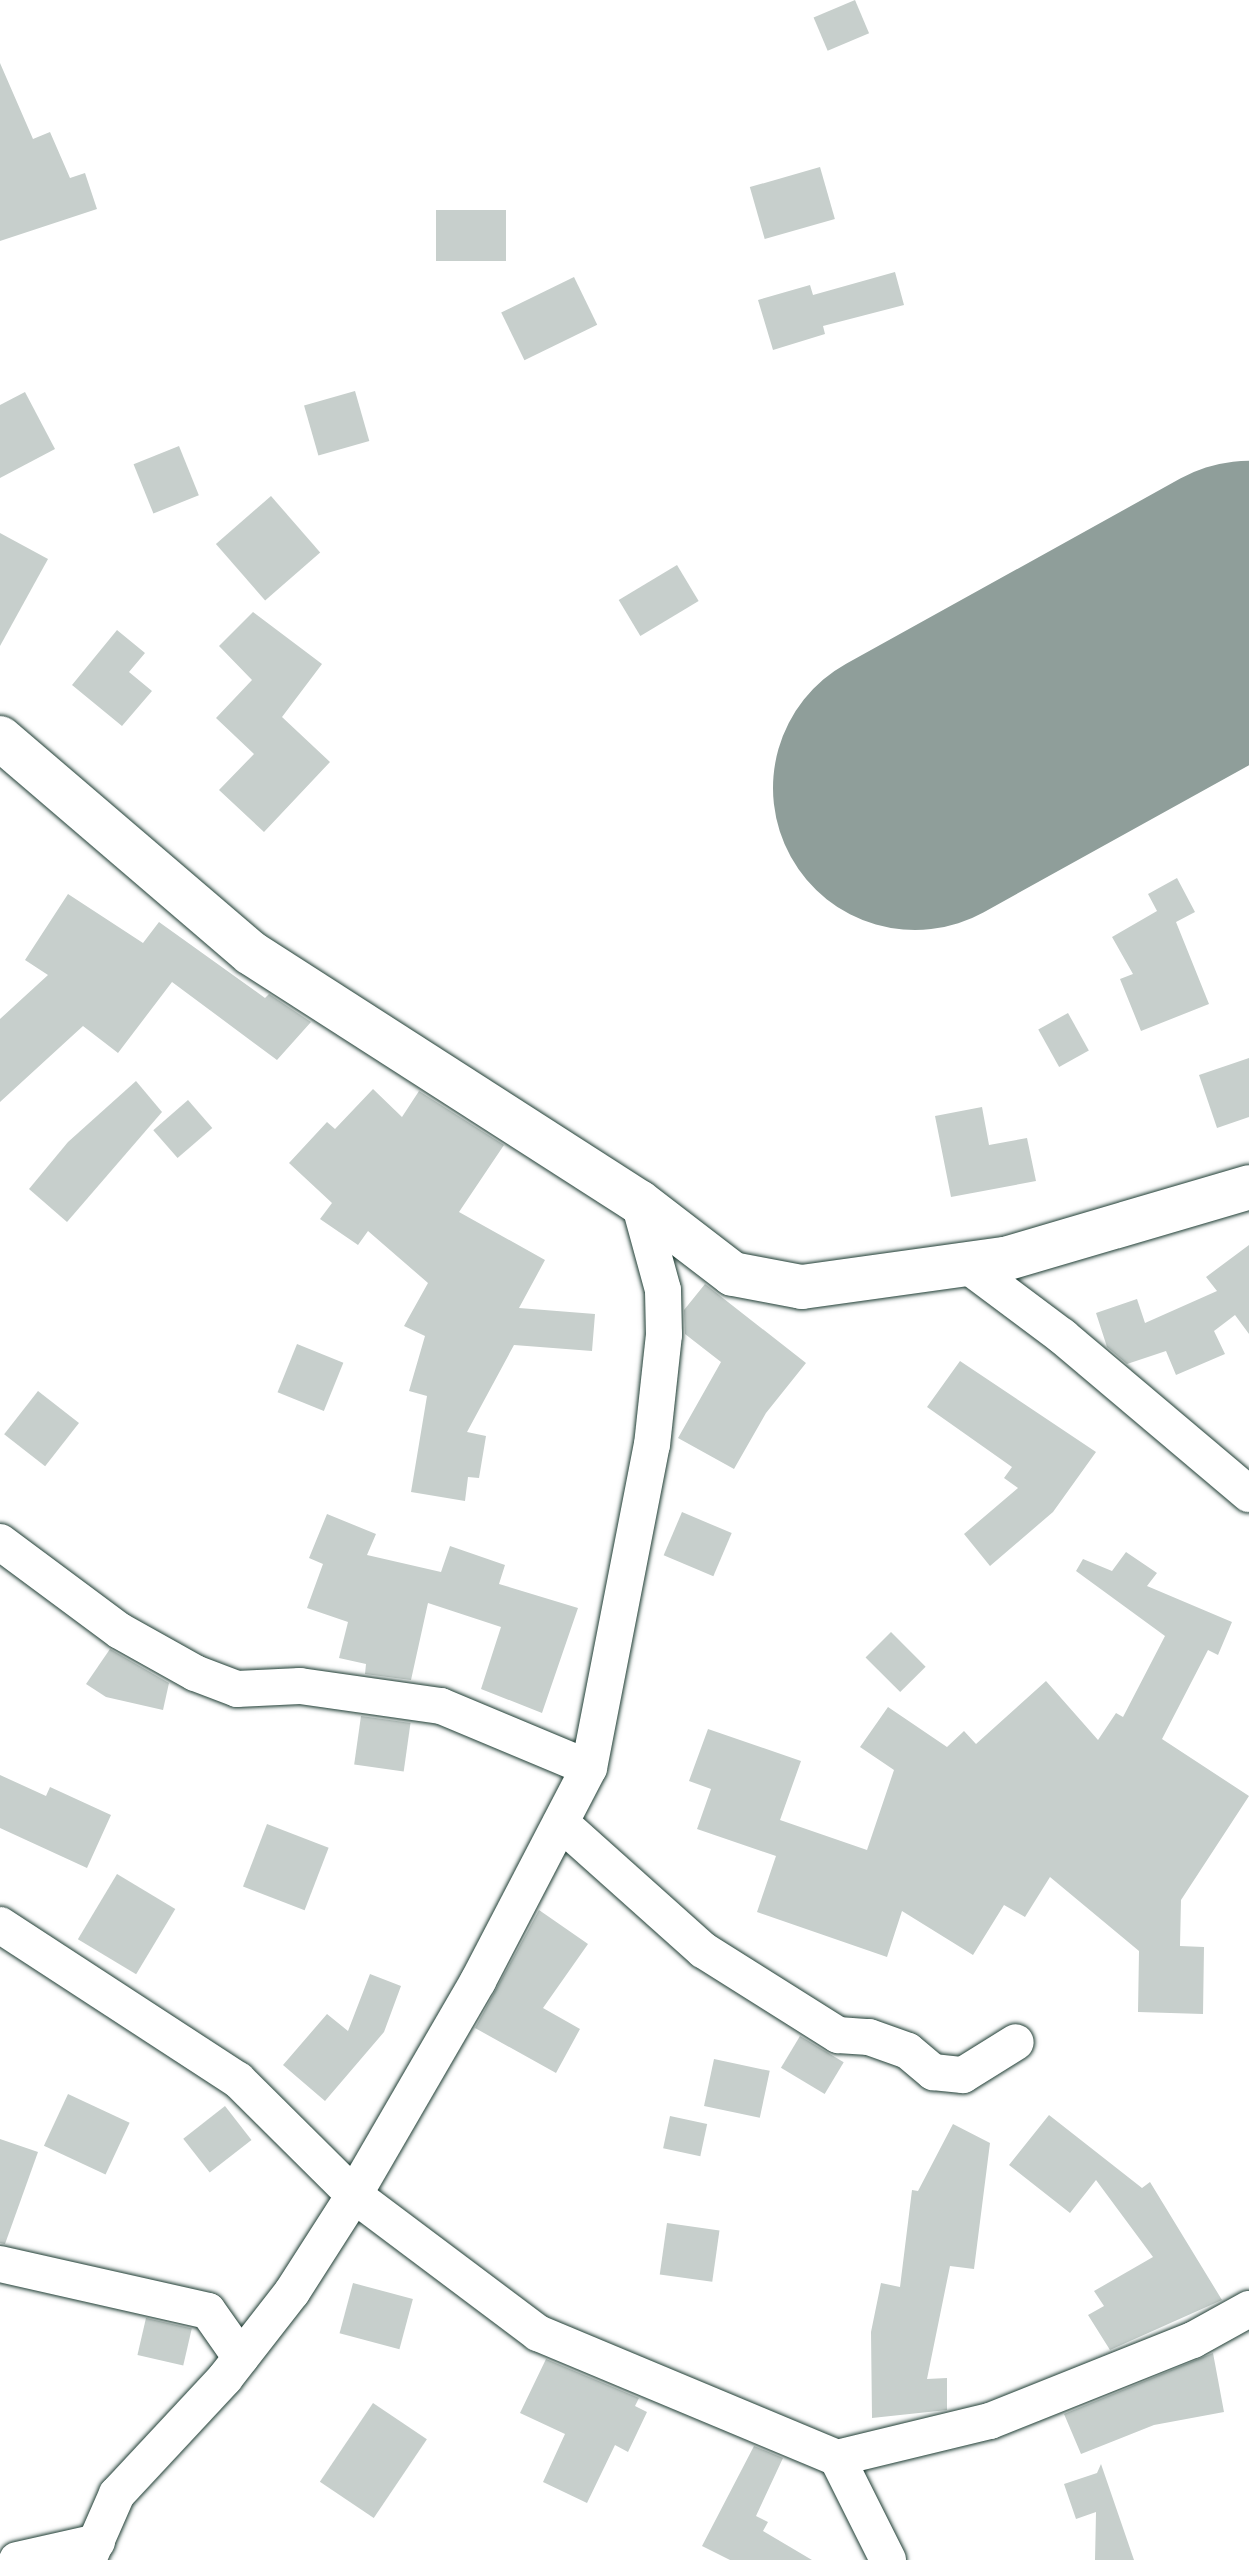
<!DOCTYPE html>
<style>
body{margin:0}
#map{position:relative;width:1249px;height:2560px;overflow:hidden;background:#fff;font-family:"Indie Flower",sans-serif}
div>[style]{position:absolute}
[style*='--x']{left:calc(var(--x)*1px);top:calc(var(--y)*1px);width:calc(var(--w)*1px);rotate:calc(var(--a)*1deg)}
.runway>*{height:284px;margin:-142px;padding:0 142px;transform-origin:142px;border-radius:142px;background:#8f9e9a}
.building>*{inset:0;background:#c7cfcc;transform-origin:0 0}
.roads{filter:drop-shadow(0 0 2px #1f3d34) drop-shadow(0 0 2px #1f3d34)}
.street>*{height:36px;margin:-18px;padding:0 18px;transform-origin:18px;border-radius:18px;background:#fff}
.secondary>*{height:44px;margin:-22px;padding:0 22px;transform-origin:22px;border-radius:22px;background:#fff}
span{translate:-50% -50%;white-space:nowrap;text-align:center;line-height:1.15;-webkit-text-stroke:6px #fff;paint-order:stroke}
</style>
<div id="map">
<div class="runway">
<div style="--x:915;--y:788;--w:382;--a:-29"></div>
</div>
<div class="building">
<div style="left:855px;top:0;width:36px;height:45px;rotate:67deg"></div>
<div style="clip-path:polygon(0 63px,33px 139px,50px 132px,70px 178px,85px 173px,97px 209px,0 241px)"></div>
<div style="left:820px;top:167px;width:54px;height:73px;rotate:74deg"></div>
<div style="left:436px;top:210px;width:70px;height:51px"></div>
<div style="clip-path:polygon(895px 272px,904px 305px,823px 326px,825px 334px,773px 350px,758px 300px,810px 285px,813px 295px)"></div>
<div style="left:574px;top:277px;width:53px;height:81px;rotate:64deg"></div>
<div style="left:355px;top:391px;width:52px;height:53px;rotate:74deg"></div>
<div style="clip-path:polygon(25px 392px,55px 449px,0 478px,0 405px)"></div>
<div style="left:179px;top:446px;width:53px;height:49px;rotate:68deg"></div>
<div style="left:271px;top:496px;width:75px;height:73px;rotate:49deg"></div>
<div style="clip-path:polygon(0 533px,48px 559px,0 646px)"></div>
<div style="left:677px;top:565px;width:42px;height:68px;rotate:59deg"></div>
<div style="clip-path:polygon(253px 612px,322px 664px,282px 717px,330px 762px,264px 832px,219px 790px,254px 754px,216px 718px,252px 680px,219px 646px)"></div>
<div style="clip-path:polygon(117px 630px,145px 653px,129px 672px,152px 691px,122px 726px,72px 685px)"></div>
<div style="clip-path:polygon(1177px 878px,1195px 912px,1176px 922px,1209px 1004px,1141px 1031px,1120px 979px,1133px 974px,1112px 937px,1157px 911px,1148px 894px)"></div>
<div style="clip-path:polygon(68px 894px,143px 943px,159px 922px,265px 998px,269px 994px,311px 1022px,277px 1060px,172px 982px,118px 1053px,83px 1026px,0 1102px,0 1019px,48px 975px,25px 960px)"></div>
<div style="left:1068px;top:1013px;width:43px;height:34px;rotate:61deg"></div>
<div style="clip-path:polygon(1249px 1058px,1249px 1117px,1217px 1128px,1199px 1075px)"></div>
<div style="clip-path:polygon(136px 1081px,162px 1112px,67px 1222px,29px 1189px,68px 1142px)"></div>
<div style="clip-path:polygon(373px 1089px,402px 1117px,419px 1091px,504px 1145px,459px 1212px,545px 1260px,519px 1308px,595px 1314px,592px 1351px,514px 1345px,467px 1432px,486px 1436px,479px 1478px,468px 1477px,465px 1501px,411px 1492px,427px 1396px,409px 1391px,425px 1336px,404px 1326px,428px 1283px,368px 1231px,358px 1245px,320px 1219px,332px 1203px,289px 1163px,327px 1122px,335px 1129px)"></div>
<div style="left:188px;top:1100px;width:37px;height:46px;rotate:49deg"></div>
<div style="clip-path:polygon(982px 1107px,989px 1145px,1027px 1138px,1036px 1181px,951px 1197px,935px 1116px)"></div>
<div style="clip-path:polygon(1249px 1245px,1249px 1334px,1235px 1315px,1214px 1331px,1225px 1354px,1176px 1375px,1166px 1351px,1127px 1364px,1107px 1347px,1096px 1313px,1137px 1299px,1145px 1323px,1217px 1291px,1206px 1277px)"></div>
<div style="clip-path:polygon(705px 1284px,806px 1363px,766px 1413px,734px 1469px,678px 1438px,721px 1362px,685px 1334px,684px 1310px)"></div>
<div style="left:297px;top:1344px;width:50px;height:52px;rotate:22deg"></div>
<div style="clip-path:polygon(960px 1361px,1096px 1452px,1053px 1512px,990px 1566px,964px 1534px,1018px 1488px,1004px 1478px,1012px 1467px,927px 1407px)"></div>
<div style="left:38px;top:1391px;width:52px;height:55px;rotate:38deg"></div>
<div style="left:682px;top:1512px;width:54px;height:47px;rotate:23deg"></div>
<div style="clip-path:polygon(327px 1514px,376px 1534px,367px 1555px,441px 1572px,450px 1546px,505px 1565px,499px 1584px,578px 1608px,542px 1713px,481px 1689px,501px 1627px,428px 1603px,411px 1680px,365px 1674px,366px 1664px,339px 1658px,348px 1622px,307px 1608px,323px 1564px,309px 1558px)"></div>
<div style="clip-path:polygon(1126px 1552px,1157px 1573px,1147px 1586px,1232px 1622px,1218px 1655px,1208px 1650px,1162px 1739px,1249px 1796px,1181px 1900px,1180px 1946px,1204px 1947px,1203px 2014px,1138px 2012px,1139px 1951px,1050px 1877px,1025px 1917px,1004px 1905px,973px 1955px,902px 1911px,887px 1957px,757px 1912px,776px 1856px,697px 1829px,711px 1789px,689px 1781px,708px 1729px,801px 1761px,780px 1820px,867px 1850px,894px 1770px,860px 1747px,888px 1707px,947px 1747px,964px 1731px,976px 1744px,1046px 1681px,1098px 1740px,1116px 1713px,1123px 1717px,1165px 1636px,1076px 1571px,1083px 1559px,1112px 1571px)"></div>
<div style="left:891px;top:1632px;width:49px;height:36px;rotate:45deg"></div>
<div style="clip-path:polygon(110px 1649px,169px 1683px,163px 1710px,106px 1697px,86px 1684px)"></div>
<div style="left:361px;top:1716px;width:50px;height:49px;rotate:8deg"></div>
<div style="clip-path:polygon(0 1775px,46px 1796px,50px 1787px,111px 1815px,87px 1868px,0 1828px)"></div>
<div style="left:267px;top:1824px;width:66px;height:67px;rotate:21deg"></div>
<div style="left:117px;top:1874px;width:68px;height:76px;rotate:31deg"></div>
<div style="clip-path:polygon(539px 1910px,588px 1944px,543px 2008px,580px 2029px,556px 2073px,475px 2028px)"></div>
<div style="clip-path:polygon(370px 1974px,401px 1986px,384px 2032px,325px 2101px,283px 2065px,327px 2014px,348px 2031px)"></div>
<div style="left:800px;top:2036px;width:51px;height:37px;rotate:31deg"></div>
<div style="left:714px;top:2059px;width:57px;height:48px;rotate:12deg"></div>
<div style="left:68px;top:2094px;width:68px;height:57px;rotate:25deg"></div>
<div style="left:225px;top:2106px;width:43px;height:53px;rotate:52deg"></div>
<div style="clip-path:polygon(1049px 2115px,1142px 2188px,1150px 2182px,1222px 2300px,1110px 2350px,1088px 2315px,1104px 2306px,1094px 2291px,1153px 2257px,1096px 2180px,1070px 2213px,1009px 2165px)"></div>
<div style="left:670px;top:2116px;width:38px;height:33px;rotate:12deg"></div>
<div style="clip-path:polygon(953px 2124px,990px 2143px,974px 2269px,950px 2266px,927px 2379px,947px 2378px,947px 2410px,872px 2418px,871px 2332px,881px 2283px,900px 2287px,912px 2190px,918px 2191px)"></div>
<div style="clip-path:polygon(0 2139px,38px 2152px,5px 2244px,0 2243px)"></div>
<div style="left:667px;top:2223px;width:53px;height:52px;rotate:8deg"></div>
<div style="left:353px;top:2283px;width:62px;height:52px;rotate:15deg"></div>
<div style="left:146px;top:2318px;width:47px;height:38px;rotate:13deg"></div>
<div style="clip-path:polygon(1213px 2353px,1224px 2412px,1154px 2425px,1081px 2454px,1064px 2414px)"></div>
<div style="clip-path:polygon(546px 2359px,639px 2398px,635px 2406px,647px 2412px,628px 2452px,615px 2445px,587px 2503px,543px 2482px,565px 2434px,520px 2413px)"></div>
<div style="left:373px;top:2403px;width:65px;height:95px;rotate:34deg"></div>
<div style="clip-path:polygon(754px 2446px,783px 2458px,756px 2516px,768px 2522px,763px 2531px,812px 2560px,730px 2560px,702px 2546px)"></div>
<div style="clip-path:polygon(1101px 2464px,1134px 2560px,1095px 2560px,1096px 2512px,1076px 2519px,1064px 2484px,1097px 2473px)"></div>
</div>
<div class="roads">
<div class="street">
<div style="--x:967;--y:1265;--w:119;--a:36.8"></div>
<div style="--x:1062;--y:1336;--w:245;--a:40.2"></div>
<div style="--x:0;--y:1542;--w:149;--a:36.6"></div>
<div style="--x:120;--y:1631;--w:86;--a:29.2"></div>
<div style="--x:195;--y:1673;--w:45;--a:20.9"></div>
<div style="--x:237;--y:1689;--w:63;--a:-2.7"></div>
<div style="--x:300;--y:1686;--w:142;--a:8.1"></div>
<div style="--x:441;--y:1706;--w:160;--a:22.7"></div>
<div style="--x:561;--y:1823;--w:191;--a:41.8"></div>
<div style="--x:703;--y:1950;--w:160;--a:32.2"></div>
<div style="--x:838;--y:2035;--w:31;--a:4"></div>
<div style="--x:869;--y:2037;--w:41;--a:19.7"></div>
<div style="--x:908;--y:2051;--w:33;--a:40"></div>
<div style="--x:933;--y:2072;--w:30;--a:6"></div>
<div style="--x:963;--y:2075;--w:62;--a:-31.9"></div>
<div style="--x:0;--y:1925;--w:284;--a:33.1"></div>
<div style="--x:238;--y:2080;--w:163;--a:44.8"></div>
<div style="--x:354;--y:2195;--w:230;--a:36.9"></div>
<div style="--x:538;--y:2333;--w:324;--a:22.7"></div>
<div style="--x:837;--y:2458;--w:157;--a:-13.6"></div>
<div style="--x:990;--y:2421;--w:219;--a:-21.8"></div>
<div style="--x:1193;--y:2340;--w:64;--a:-29"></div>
<div style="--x:0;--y:2264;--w:213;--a:12.7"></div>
<div style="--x:208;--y:2311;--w:57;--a:54.9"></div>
<div style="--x:837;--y:2458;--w:114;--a:63.4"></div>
<div style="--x:17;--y:2560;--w:82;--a:-12.7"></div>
<div style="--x:88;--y:2560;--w:72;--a:-66.3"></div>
<div style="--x:117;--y:2494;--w:158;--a:-47"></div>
<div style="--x:225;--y:2378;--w:109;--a:-52.1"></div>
<div style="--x:292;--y:2292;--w:115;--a:-57.4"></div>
<div style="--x:354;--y:2195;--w:247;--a:-59.9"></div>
<div style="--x:478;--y:1981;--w:240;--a:-62.5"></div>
<div style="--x:589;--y:1768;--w:329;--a:-79"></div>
<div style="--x:652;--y:1445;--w:111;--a:-83.8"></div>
<div style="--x:664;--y:1335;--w:45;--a:-91.3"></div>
<div style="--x:663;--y:1290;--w:91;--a:-105.3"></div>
</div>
<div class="secondary">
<div style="--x:0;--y:738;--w:330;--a:40.6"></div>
<div style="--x:251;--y:953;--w:461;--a:32.7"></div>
<div style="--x:639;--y:1202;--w:118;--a:37.5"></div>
<div style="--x:733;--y:1274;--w:70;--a:10.7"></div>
<div style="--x:802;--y:1287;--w:205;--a:-7.9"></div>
<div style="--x:1005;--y:1259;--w:254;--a:-16.4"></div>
</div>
</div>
</div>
